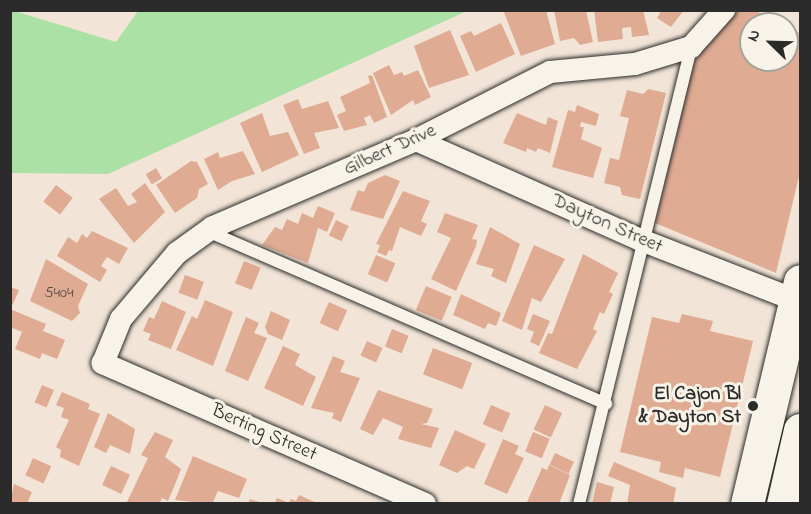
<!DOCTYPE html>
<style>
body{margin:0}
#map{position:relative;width:811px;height:514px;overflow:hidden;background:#f2e5d7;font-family:"Indie Flower",sans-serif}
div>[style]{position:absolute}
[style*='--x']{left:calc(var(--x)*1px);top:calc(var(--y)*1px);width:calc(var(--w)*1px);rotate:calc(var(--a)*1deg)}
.green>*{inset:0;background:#abe1a4}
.building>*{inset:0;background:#dfab93;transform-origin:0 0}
.roads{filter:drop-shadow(0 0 2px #2b2b2b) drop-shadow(0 0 2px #2b2b2b)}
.lane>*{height:12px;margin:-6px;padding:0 6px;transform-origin:6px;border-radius:6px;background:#f7f3e8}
.street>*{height:22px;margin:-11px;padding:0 11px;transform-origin:11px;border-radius:11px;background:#f7f3e8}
.primary>*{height:33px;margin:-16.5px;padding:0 16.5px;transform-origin:16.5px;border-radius:16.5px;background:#f7f3e8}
.dots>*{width:16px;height:16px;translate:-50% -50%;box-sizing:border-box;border:3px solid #f7f3e8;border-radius:50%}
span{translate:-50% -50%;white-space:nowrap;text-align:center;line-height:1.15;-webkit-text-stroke:6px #f7f3e8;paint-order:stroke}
.number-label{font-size:16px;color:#584b45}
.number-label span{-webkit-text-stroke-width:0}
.street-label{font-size:20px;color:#2b2b2b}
.poi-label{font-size:20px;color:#2b2b2b;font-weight:700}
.right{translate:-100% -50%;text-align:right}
.frame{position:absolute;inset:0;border:12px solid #2b2b2b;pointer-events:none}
.north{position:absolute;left:739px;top:12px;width:60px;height:60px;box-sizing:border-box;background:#f7f3e8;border:2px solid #a5a39c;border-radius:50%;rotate:293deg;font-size:16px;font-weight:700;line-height:24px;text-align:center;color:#2b2b2b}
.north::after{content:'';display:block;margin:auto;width:21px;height:27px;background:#2b2b2b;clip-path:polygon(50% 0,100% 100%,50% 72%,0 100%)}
</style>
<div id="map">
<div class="green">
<div style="clip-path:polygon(11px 10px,116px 42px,138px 11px,467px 11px,108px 174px,11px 173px)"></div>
</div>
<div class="building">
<div style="clip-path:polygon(503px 10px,546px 10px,555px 44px,521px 56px)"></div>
<div style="clip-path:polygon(554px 10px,586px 10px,593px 42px,580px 45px,574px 38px,560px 41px)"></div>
<div style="clip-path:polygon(594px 10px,643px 10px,649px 35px,632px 37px,631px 27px,622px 28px,623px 39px,598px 42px)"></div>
<div style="clip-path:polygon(662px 10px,684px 10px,671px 27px,657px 18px)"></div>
<div style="clip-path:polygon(736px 10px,754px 10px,781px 24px,751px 24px,751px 60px,787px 60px,787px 27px,800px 33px,800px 172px,776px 273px,655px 223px,694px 61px)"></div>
<div style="clip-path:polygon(501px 23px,515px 54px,476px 72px,460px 36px,471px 31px,474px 36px)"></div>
<div style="clip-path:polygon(450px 30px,469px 75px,429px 88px,414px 46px)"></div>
<div style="clip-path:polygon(389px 65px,394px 75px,402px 72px,404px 76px,418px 70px,431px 97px,415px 105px,413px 100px,391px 115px,373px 73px)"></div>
<div style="clip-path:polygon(372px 75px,387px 117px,374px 123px,370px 115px,364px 118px,367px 125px,344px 131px,337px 115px,346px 111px,340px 97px,370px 83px,368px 76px)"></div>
<div style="clip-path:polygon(648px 89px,666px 93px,640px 199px,622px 195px,620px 187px,604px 183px,610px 158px,619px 160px,629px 118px,620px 116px,627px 90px,643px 94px)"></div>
<div style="clip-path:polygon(298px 99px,302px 109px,328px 101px,339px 128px,314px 133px,320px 148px,304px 154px,283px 105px)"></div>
<div style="clip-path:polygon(577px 105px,599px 114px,596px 126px,581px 122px,580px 127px,584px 127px,581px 139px,602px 148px,593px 178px,552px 167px,568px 110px,575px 112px)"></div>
<div style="clip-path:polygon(262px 113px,270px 136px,288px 132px,299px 155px,262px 172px,240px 123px)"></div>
<div style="clip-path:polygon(517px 113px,546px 125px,548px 117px,558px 121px,550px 153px,538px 148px,536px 152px,527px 148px,526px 152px,503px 143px)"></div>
<div style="clip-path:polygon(243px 151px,255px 174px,232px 181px,218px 190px,204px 159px,218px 152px,220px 158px)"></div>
<div style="clip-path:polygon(191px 161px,197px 162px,208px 184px,199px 189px,197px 198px,175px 213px,156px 185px)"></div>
<div style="left:156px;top:168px;width:12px;height:12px;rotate:59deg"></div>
<div style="clip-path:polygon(385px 175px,400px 181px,383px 219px,350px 210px,358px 190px,364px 192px,368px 183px)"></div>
<div style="clip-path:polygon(145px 183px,165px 212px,134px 243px,99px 199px,116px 188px,128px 206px,137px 202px,131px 194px)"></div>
<div style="left:56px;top:185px;width:21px;height:21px;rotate:37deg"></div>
<div style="clip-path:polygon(403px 191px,430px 201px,421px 221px,427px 224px,421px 236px,400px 227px,392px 251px,389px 250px,386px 256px,377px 252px,380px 245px,376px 244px)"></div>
<div style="clip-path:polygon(318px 206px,335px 213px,327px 232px,318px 228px,308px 263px,262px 245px,275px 227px,282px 230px,287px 219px,298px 224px,302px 213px,313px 218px)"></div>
<div style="clip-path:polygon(445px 213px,478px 225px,472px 239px,477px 240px,476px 246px,456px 291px,431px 279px,451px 238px,437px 232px)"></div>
<div style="left:336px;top:220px;width:14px;height:17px;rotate:25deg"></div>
<div style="clip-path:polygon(490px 227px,520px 244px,506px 283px,491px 276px,494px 269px,476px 264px)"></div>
<div style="clip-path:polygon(92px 231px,128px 248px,119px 264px,107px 257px,101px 266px,107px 270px,100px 282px,57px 256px,68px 237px,77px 243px,82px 234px,87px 238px)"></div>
<div style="clip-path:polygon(534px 245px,565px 259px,541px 302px,532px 298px,522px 330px,502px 321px)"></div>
<div style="clip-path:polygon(583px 254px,618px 273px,609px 292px,613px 294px,604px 314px,600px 312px,593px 329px,597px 331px,577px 369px,539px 353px,548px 333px,552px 334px)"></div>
<div style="left:376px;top:255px;width:21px;height:21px;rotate:23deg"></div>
<div style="clip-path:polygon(46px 259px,88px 284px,78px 306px,80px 313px,72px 321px,30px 301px)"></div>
<div style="left:244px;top:261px;width:18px;height:24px;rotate:22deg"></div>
<div style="left:185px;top:275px;width:20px;height:19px;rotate:20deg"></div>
<div style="left:426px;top:286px;width:28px;height:26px;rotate:23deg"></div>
<div style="clip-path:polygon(10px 287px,19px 290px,13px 304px,10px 303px)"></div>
<div style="clip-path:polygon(461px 294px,501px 313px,496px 326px,488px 323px,485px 329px,453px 315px)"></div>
<div style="clip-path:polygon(205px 300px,233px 312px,213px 366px,176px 350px,192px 316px,197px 319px)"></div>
<div style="clip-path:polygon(162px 301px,186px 312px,171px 349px,148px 340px,151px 334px,143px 331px,149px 317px,154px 319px)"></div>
<div style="left:329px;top:302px;width:20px;height:23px;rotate:24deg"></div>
<div style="clip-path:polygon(10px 309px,46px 324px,43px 331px,65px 340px,57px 359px,42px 353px,40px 359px,15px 349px,22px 332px,10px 327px)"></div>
<div style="clip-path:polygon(271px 311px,290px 320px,282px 340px,268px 334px,265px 327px)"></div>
<div style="clip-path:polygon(533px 314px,550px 321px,539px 346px,530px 342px,534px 332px,527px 329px)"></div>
<div style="clip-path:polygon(682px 314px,713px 321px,710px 331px,753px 341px,720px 477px,685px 468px,683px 478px,659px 472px,661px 462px,620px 452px,652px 317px,679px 323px)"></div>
<div style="clip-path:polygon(246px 317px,259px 323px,254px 333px,267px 338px,248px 381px,225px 371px)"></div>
<div style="left:392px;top:329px;width:18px;height:19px;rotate:22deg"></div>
<div style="left:367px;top:341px;width:17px;height:16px;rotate:24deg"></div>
<div style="clip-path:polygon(283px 346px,300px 354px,295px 365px,316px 377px,303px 406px,264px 388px)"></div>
<div style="left:433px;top:348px;width:42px;height:28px;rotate:21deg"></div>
<div style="clip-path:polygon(333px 356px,345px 361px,340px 372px,360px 378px,341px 422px,332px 418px,334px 413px,311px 408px)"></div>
<div style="left:42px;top:385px;width:13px;height:19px;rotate:23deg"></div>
<div style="clip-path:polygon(378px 390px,433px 409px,427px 423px,421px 424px,439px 428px,431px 448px,398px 439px,403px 427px,383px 418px,373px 435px,360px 429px)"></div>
<div style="clip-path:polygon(62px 392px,90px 404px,88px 409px,100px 414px,79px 466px,60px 457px,61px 450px,56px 447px,69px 420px,61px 417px,64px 408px,56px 405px)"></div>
<div style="left:491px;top:405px;width:21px;height:21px;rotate:23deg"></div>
<div style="left:545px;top:405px;width:19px;height:27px;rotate:25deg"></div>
<div style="clip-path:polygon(108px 413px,135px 429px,130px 454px,110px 445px,106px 453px,94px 447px)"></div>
<div style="clip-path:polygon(455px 430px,486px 444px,474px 469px,467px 466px,457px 473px,439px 465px)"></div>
<div style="clip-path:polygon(155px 432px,173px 440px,165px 457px,181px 469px,176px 482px,168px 501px,162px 498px,159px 504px,126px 504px,148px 458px,141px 455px)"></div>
<div style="left:533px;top:432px;width:18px;height:21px;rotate:22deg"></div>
<div style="clip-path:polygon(503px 439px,519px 446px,515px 454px,524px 458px,507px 494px,484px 484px)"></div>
<div style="left:555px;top:453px;width:21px;height:13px;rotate:25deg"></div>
<div style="clip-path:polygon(193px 456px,247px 479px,239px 498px,218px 491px,212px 504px,175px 500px)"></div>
<div style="left:33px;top:458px;width:20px;height:19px;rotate:24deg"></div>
<div style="clip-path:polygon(614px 462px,676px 488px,673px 504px,627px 504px,630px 485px,608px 476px)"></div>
<div style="clip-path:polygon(549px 465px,570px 475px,559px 504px,527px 502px,542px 468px,547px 470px)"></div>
<div style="left:111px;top:466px;width:21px;height:21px;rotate:25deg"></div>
<div style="clip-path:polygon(597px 482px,614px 487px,610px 504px,592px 504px)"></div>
<div style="clip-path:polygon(14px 484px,32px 492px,27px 504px,10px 504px)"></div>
<div style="clip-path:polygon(299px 495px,319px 504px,274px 504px,277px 498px,289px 503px,291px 499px,296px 501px)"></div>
<div style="clip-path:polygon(250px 499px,262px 503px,262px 504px,248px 504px)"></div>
</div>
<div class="roads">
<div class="lane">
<div style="--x:207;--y:231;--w:435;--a:23.4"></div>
<div style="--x:579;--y:504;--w:471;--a:-76.2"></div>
</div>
<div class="street">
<div style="--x:416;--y:140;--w:246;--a:24"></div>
<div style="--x:641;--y:240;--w:171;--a:21.3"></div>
<div style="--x:425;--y:504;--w:352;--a:-156.4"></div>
<div style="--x:103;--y:363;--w:48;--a:-67.8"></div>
<div style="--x:121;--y:319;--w:87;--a:-49.7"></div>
<div style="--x:177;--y:253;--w:44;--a:-35.8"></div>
<div style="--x:213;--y:227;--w:221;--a:-23.2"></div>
<div style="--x:416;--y:140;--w:150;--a:-26.9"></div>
<div style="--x:550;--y:72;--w:85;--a:-5.4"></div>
<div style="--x:635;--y:64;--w:59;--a:-16.9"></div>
<div style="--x:691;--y:47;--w:50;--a:-48.3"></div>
</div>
<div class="primary">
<div style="--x:747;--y:504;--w:229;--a:-76.6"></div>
<div style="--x:783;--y:504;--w:76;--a:-77.1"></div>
</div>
</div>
<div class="dots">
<div style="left:753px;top:406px;background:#2b2b2b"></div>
</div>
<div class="number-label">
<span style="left:59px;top:293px">5404</span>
</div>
<div class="street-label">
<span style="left:390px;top:150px;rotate:-24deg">Gilbert Drive</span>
<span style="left:607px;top:224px;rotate:24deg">Dayton Street</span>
<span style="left:264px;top:433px;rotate:24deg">Berting Street</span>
</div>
<div class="poi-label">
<span class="right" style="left:741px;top:406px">El Cajon Bl<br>&amp; Dayton St</span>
</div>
<div class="frame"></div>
<div class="north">N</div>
</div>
